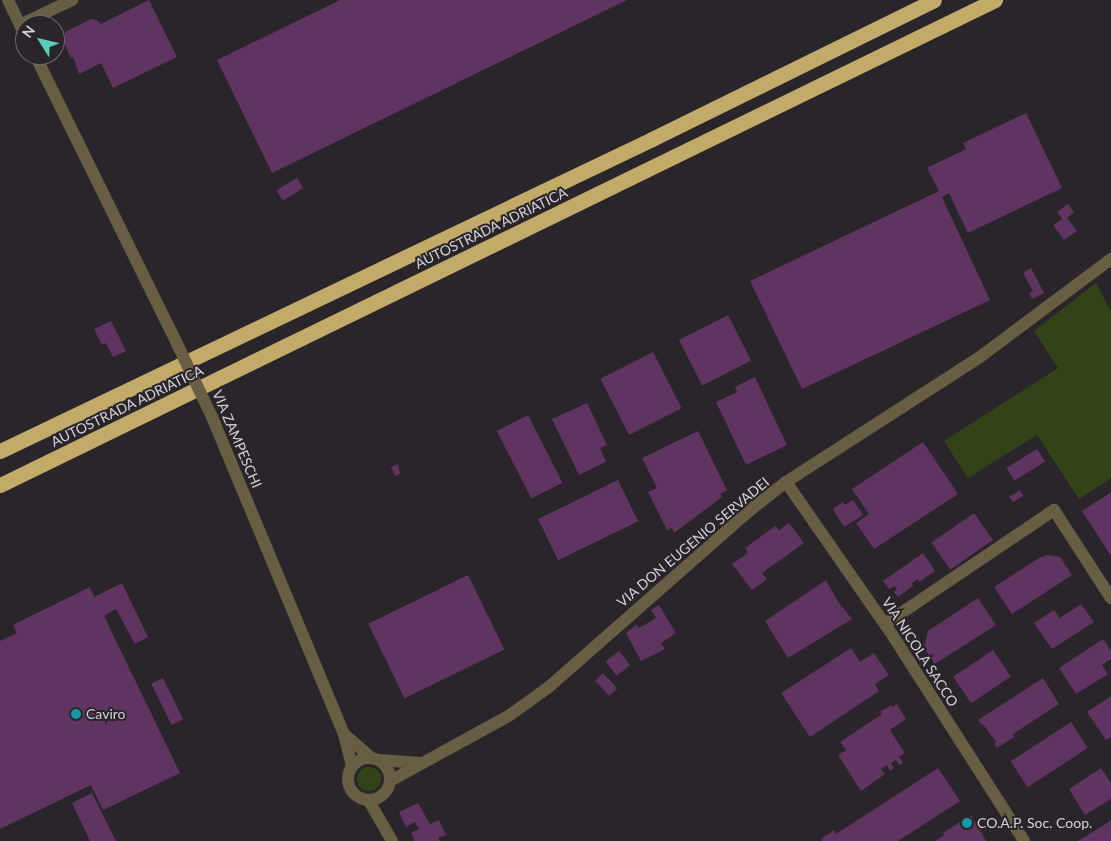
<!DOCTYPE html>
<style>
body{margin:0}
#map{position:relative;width:1111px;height:841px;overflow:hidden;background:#2a252a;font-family:Lato,sans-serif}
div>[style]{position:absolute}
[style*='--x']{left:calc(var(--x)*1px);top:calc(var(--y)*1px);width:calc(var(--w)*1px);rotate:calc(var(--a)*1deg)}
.green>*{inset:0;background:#324317}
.round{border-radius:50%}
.building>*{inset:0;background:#603460;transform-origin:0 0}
.minor>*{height:12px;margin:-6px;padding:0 6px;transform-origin:6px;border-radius:6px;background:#685e44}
.minor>.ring{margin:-6px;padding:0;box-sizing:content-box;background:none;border:12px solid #685e44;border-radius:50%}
.highway>*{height:15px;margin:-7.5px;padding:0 7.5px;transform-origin:7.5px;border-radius:7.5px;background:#c2ab68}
.minor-bridge>*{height:12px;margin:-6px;padding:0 6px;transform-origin:6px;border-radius:6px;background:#685e44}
.dots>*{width:14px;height:14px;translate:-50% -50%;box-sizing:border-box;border:2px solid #2a252a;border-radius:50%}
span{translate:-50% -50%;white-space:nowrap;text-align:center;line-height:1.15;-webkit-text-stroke:4px #2a252a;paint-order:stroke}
.street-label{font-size:14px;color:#d5d1d5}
.poi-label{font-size:14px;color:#d5d1d5}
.left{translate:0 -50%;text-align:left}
.north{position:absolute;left:15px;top:15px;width:50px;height:50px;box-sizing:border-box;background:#2a252a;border:1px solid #6e6a6e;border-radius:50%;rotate:306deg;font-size:14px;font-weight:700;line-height:20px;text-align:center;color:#d5d1d5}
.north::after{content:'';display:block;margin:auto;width:18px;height:22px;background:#5acebc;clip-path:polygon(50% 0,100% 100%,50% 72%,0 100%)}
</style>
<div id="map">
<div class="green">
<div style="clip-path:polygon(1096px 283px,1111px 311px,1111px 478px,1079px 499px,1037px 435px,968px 478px,944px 441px,1058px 368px,1034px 331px)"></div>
<div class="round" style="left:357px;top:767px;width:24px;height:24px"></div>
</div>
<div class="building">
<div style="clip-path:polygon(149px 0,177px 57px,113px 88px,101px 63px,79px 74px,73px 57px,71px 58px,63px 41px,65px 32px,91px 19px,97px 20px,101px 24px)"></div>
<div style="clip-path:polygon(340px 0,627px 0,272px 173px,217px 60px)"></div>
<div style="clip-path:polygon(1026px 113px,1062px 188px,968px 233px,949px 193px,942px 197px,990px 300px,802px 389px,750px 281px,939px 191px,927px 168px,966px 149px,963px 143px)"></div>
<div style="left:297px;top:178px;width:12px;height:24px;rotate:59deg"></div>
<div style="clip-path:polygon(1068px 204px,1074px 212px,1067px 218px,1077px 231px,1064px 240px,1053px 225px,1062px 219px,1057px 212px)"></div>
<div style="clip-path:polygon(1031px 268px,1044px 293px,1032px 299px,1029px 293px,1033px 291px,1023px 273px)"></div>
<div style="left:728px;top:315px;width:51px;height:55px;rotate:63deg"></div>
<div style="clip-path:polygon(111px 321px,126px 351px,113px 357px,106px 343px,102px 345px,94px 329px)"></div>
<div style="left:653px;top:352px;width:63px;height:59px;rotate:63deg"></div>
<div style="clip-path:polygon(755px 377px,787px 445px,746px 465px,716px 402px,737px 392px,735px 387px)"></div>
<div style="clip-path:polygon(587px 403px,607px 445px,600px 448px,606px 462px,579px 475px,552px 419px)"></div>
<div style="left:528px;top:415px;width:76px;height:35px;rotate:63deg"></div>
<div style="clip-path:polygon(698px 431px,727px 490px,720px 494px,722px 497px,674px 533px,672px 528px,667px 530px,648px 492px,657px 488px,642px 458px)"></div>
<div style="clip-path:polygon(923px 442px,958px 494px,874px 549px,856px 523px,869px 514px,852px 489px)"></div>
<div style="left:1037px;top:449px;width:15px;height:36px;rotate:58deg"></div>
<div style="clip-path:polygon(398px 464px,400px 474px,395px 476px,391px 467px)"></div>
<div style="left:618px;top:480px;width:46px;height:89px;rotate:64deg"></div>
<div style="clip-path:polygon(1020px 490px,1023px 496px,1013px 502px,1009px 497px)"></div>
<div style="clip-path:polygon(1111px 492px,1111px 556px,1082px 511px)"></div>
<div style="clip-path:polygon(853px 500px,863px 515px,844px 527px,833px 509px,843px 502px,845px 505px)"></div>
<div style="left:974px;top:513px;width:33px;height:52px;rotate:55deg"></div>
<div style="clip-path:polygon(789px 523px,804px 543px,762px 573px,767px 579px,752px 590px,732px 564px,748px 553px,745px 548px,775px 526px,779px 530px)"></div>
<div style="clip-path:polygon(923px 553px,935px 571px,919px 582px,918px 579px,912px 583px,913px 586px,898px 597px,894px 592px,897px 589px,895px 586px,889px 589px,883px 581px)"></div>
<div style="clip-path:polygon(1048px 555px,1060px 557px,1072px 575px,1012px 614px,994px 587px,1039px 558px)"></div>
<div style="left:468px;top:575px;width:83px;height:111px;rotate:64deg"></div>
<div style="clip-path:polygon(826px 580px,838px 602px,852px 619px,788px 658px,765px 621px)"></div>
<div style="clip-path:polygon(122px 583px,148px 637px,135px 644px,116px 609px,104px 616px,180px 773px,103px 810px,91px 785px,0 829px,0 641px,17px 633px,13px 625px,90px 587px,94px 597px)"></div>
<div style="clip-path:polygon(978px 598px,996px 625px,935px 664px,924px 648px,928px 631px)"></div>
<div style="clip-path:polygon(1081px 604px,1094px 622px,1052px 649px,1034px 623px,1054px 610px,1060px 618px)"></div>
<div style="clip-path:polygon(659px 605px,676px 633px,661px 643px,665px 649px,641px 661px,626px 633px,637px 624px,638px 628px,641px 627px,656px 618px,651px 610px)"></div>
<div style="clip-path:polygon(1103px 639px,1111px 651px,1111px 659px,1102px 665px,1108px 674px,1076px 694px,1059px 668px)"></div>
<div style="clip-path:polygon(851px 648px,860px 662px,874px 653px,889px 675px,875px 684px,879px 691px,810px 737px,781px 693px)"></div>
<div style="left:993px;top:650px;width:32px;height:48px;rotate:56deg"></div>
<div style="left:619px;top:651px;width:18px;height:17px;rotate:52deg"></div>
<div style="left:603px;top:673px;width:21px;height:11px;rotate:47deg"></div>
<div style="left:163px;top:678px;width:46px;height:13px;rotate:64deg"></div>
<div style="clip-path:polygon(1043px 678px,1059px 704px,1013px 734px,1014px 737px,997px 748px,994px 744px,996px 742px,983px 724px,982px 725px,978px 720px)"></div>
<div style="clip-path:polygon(1111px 696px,1111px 737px,1106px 740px,1087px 712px)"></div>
<div style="clip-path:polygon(897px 704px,906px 719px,890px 730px,905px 753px,899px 757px,903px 763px,899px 765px,896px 760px,891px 763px,894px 768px,890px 771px,887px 765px,881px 769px,885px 774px,861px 791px,838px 755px,846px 750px,840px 742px,882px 714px,880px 712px,891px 705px,892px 707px)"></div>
<div style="left:1071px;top:722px;width:31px;height:72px;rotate:57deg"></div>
<div style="clip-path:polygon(938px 768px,960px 801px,898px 841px,822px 841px,821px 839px,834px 830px,836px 834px)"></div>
<div style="clip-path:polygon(1101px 768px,1111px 783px,1111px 799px,1085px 815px,1069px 789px)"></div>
<div style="clip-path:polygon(92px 793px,116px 841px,90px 841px,72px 803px)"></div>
<div style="clip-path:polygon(418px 803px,430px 824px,439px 820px,446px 835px,438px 838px,440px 841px,415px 841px,411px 833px,419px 829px,415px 822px,406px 827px,399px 812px)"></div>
<div style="clip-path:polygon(971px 815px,986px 841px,935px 841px,944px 835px,943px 833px)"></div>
<div style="clip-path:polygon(1111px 820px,1111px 841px,1078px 841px,1107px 823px)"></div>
</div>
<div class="minor">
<div style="--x:8;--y:0;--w:39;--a:64"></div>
<div style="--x:20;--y:25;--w:58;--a:-25.7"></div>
<div style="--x:35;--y:55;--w:308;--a:63.8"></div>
<div style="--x:212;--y:417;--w:343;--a:67.4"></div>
<div style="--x:344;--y:734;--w:33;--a:76"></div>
<div style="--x:786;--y:482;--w:188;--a:55.2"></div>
<div style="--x:893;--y:636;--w:243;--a:57.4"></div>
<div style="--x:885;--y:624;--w:204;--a:-34"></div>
<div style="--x:1054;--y:510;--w:105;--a:57.1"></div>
<div style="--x:344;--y:734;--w:37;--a:41"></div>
<div class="ring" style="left:348px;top:758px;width:30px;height:30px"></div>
<div style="--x:379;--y:760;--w:42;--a:4.1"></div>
<div style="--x:390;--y:781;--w:137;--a:-28.8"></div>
<div style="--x:510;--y:715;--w:49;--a:-35.9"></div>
<div style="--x:550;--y:686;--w:265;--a:-41.3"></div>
<div style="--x:749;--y:511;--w:47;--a:-38.1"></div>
<div style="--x:786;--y:482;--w:231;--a:-32.8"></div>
<div style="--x:980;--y:357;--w:164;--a:-36.8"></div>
<div style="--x:369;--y:801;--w:46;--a:60.1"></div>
</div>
<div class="highway">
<div style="--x:0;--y:451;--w:723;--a:-25.57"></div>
<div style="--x:652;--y:139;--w:314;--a:-26.2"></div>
<div style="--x:0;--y:485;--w:1107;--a:-25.99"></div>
</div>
<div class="minor-bridge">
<div style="--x:171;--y:331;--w:95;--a:64.5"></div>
</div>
<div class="dots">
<div style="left:76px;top:714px;background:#0f9aa8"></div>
<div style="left:967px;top:823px;background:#0f9aa8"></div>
</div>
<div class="street-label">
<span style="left:491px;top:228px;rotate:-26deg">AUTOSTRADA ADRIATICA</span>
<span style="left:127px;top:406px;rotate:-26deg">AUTOSTRADA ADRIATICA</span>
<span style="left:237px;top:439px;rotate:67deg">VIA ZAMPESCHI</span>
<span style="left:693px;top:542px;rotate:-40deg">VIA DON EUGENIO SERVADEI</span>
<span style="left:920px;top:652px;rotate:57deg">VIA NICOLA SACCO</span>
</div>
<div class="poi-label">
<span class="left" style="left:86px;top:714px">Caviro</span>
<span class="left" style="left:977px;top:823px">CO.A.P. Soc. Coop.</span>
</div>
<div class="north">N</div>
</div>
